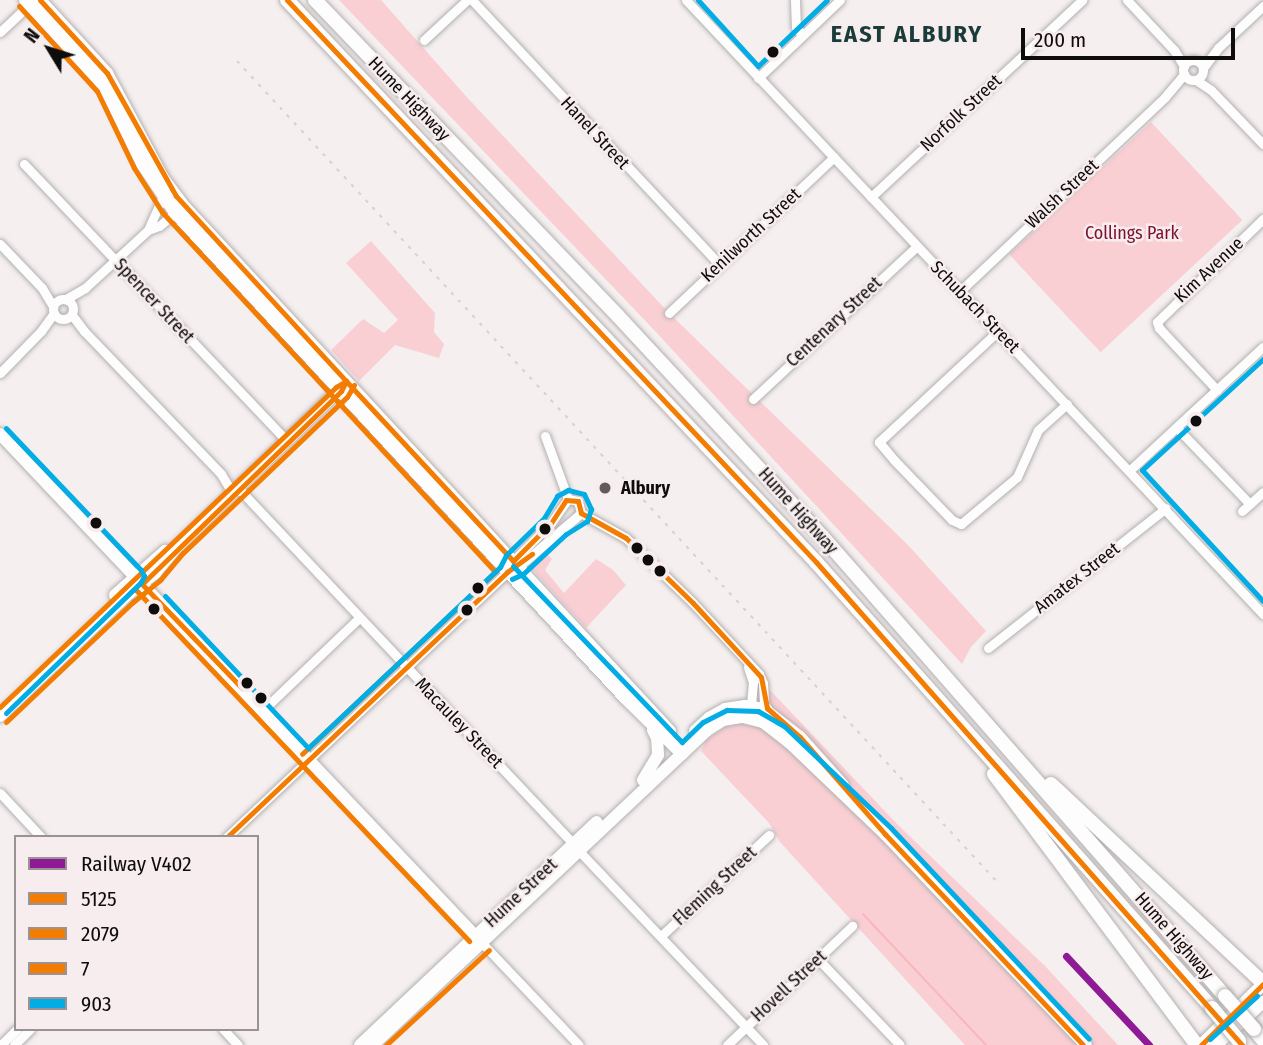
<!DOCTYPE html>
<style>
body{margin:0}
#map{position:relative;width:1263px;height:1045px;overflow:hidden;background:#f5eff0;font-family:"Fira Sans Condensed",sans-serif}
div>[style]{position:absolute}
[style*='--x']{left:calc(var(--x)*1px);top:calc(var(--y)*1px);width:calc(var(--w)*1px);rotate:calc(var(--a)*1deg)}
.green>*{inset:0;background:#f9cfd4;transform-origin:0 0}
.stream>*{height:2px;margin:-1px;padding:0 1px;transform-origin:1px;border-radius:1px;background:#fab6bf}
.roads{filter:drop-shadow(0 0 2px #b4b0b0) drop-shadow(0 0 2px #b4b0b0)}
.minor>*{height:9px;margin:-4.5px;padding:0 4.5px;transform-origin:4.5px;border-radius:4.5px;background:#fefdfd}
.minor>.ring{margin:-4.5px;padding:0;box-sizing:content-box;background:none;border:9px solid #fefdfd;border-radius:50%}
.major>*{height:12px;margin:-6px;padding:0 6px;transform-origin:6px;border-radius:6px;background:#fefdfd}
.highway>*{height:14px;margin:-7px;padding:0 7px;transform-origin:7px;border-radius:7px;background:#fefdfd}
.rail>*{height:2px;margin-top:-1px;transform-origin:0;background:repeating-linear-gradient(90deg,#d4d2d2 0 3.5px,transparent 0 10.5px)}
.bridges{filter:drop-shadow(0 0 2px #b4b0b0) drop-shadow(0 0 2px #b4b0b0)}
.highway-bridge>*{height:14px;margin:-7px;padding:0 7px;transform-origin:7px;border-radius:7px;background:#fefdfd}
.bus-1>*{height:5px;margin:-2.5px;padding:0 2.5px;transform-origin:2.5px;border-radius:2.5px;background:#f37c01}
.bus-2>*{height:5px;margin:-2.5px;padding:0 2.5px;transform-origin:2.5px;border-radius:2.5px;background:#f37c01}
.bus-3>*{height:5px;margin:-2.5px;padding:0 2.5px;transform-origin:2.5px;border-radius:2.5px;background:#f37c01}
.bus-4>*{height:5px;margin:-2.5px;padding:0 2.5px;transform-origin:2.5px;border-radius:2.5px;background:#01ade4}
.rail-1>*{height:7px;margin:-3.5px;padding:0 3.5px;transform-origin:3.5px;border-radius:3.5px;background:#8f1a95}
.dots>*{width:19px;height:19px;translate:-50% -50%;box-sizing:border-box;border:4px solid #f7edee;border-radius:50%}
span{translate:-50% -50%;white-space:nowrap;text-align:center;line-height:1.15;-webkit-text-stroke:5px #f7edee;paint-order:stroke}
.street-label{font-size:18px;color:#0f0c0c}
.park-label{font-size:18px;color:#7f0e31}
.poi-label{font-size:18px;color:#0f0c0c;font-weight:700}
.left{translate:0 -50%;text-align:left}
.district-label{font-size:24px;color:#193b3a;font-weight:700;letter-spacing:2px}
.legend{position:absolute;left:14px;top:835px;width:245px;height:196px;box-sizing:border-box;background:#f7edee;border:2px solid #9a9394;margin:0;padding:9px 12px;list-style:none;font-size:21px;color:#0f0c0c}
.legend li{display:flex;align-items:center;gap:14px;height:35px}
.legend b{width:35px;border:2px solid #9a9394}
.north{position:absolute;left:14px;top:14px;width:70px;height:70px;-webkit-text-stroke:5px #f7edee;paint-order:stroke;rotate:308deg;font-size:19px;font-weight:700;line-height:28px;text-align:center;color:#0f0c0c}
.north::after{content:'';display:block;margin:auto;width:24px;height:32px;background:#0f0c0c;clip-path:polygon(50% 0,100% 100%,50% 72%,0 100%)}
.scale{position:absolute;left:1021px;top:28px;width:214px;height:32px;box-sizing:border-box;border:4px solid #0f0c0c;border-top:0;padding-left:9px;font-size:21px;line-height:24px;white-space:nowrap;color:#0f0c0c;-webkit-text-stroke:5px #f7edee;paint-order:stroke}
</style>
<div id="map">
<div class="green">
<div style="clip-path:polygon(339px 0,381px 0,464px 94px,669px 313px,908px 545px,986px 631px,971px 647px,962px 664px,656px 332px)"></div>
<div style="left:1151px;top:122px;width:134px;height:194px;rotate:47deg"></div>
<div style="clip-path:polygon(371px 241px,435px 313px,434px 332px,444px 344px,439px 358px,395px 345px,359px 381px,331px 350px,363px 319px,384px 333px,398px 320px,346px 263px)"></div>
<div style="clip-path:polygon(545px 552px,552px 559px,545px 570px,564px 593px,596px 559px,613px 570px,626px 585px,586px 628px,530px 567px)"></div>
<div style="clip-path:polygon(769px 689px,898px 825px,1046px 967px,1118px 1045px,965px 1045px,780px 842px,769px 823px,701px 751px,706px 740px,729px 724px,746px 722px,764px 727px)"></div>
</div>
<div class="stream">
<div style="--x:863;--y:914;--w:180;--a:46.8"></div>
</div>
<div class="roads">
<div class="minor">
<div style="--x:472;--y:0;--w:362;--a:46.9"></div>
<div style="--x:686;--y:0;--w:843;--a:46.78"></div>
<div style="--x:795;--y:0;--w:27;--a:88"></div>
<div style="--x:796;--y:27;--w:10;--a:53"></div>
<div style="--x:1127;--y:0;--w:69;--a:46.8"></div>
<div style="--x:1174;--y:50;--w:19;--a:58"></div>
<div style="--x:0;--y:32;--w:44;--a:-43.2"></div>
<div style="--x:424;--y:40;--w:59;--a:-42.9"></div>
<div class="ring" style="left:1183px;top:60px;width:11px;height:11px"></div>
<div style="--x:1203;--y:68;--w:25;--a:-53"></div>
<div style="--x:1218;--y:48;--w:62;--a:-43"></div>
<div style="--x:758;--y:78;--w:113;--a:-43.6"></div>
<div style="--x:1196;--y:80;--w:18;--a:34"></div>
<div style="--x:1211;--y:90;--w:75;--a:46.1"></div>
<div style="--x:24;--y:164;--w:378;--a:46.5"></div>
<div style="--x:871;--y:197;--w:289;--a:-43"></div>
<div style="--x:148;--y:230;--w:12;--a:-20"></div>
<div style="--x:159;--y:226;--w:21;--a:-39"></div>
<div style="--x:0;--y:244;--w:61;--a:46.3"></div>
<div style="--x:42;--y:288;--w:21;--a:59"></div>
<div style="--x:960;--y:291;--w:282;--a:-43.4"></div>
<div style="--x:1165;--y:97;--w:30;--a:-50"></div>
<div class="ring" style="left:53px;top:299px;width:11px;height:11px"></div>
<div style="--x:66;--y:299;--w:22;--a:-30"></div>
<div style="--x:85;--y:288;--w:86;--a:-42.6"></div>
<div style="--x:148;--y:230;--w:35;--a:-66"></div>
<div style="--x:669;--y:313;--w:227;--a:-43.4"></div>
<div style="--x:72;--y:315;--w:20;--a:53"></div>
<div style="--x:84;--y:331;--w:198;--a:46.2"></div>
<div style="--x:221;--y:474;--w:17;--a:59"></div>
<div style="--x:998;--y:331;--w:163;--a:137"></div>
<div style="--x:879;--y:442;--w:23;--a:50"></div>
<div style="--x:894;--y:460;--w:83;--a:46"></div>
<div style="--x:952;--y:520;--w:10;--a:24"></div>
<div style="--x:961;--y:524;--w:73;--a:-40"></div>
<div style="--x:1017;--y:477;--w:51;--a:-65.9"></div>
<div style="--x:1038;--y:430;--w:39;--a:-42"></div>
<div style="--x:0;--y:373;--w:59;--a:-45.7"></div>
<div style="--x:41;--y:331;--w:22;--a:-54"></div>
<div style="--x:1217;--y:390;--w:85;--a:-133.1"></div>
<div style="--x:1159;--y:328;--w:6;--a:-108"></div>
<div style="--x:1157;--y:322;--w:148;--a:-44.2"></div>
<div style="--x:753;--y:399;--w:224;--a:-43"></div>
<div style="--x:1177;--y:428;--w:105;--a:46.2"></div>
<div style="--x:545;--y:436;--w:67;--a:69.9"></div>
<div style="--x:1130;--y:470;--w:181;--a:-42.8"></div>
<div style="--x:239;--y:489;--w:488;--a:46.7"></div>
<div style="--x:568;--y:499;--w:10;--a:11"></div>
<div style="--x:578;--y:501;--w:12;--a:76"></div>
<div style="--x:1242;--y:511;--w:28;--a:-42"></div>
<div style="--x:581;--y:513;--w:51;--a:29.1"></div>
<div style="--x:626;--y:538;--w:93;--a:44.1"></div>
<div style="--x:693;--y:603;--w:97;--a:47.1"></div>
<div style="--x:759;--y:674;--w:10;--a:66"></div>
<div style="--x:763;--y:683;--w:21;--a:87"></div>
<div style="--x:764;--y:704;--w:9;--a:54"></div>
<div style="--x:513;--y:561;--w:54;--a:-45"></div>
<div style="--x:551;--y:523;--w:29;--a:-55"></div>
<div style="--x:518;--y:567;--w:83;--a:-40.6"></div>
<div style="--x:988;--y:648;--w:226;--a:-38.2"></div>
<div style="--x:748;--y:667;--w:16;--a:72"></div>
<div style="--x:753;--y:682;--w:24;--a:95"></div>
<div style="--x:263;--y:710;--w:133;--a:-43.8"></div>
<div style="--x:0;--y:793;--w:60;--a:47"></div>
<div style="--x:227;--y:837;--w:386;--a:-43.4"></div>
<div style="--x:580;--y:852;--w:266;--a:46.5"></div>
<div style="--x:661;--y:936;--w:148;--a:-43.1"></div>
<div style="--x:483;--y:944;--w:139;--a:46.5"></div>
<div style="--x:819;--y:960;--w:117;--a:46.4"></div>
<div style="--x:223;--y:1029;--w:22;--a:47"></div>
<div style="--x:1;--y:1045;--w:23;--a:-45"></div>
<div style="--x:14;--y:1045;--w:23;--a:-45"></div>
<div style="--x:727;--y:1045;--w:173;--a:-43.6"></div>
</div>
<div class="major">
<div style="--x:25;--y:0;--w:117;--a:47.4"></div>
<div style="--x:104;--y:86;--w:87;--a:64"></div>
<div style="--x:142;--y:164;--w:59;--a:56"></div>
<div style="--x:175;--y:213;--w:662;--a:47.14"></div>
<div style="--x:625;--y:698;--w:80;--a:44.5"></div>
<div style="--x:40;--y:0;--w:99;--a:47.5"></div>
<div style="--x:107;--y:73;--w:119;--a:61.9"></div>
<div style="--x:163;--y:178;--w:36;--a:53"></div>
<div style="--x:185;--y:207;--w:714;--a:47.21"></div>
<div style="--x:0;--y:434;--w:698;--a:46.57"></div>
<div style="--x:115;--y:595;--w:67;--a:-41.3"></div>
<div style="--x:0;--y:716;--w:175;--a:-43.6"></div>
<div style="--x:127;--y:595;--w:36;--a:-38"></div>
<div style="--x:155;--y:573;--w:34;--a:-50"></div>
<div style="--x:177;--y:547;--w:233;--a:-44.1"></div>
<div style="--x:695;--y:731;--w:19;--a:-43"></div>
<div style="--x:709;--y:718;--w:18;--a:-29"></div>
<div style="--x:725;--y:709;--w:20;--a:-9"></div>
<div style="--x:745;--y:706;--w:19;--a:9"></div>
<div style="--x:764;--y:709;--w:46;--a:37.9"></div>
<div style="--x:800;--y:737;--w:64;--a:48.1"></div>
<div style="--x:643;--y:780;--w:29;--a:-59"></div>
<div style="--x:658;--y:755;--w:17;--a:-93"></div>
<div style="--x:657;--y:738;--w:9;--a:-117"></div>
<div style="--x:360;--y:1045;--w:325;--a:-43.3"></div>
<div style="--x:373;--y:1045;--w:458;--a:-43.3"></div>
<div style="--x:706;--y:731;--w:20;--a:-33"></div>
<div style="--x:723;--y:720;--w:20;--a:-9"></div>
<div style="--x:743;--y:717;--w:21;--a:14"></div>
<div style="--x:763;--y:722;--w:33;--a:38"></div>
<div style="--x:789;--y:742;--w:133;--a:43.8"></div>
<div style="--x:885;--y:834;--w:291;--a:46.4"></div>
<div style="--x:1201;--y:1045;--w:87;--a:-44.5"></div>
<div style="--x:1216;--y:1045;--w:64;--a:-42.5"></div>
</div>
<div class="highway">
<div style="--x:287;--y:0;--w:772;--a:46.73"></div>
<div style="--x:816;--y:562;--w:596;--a:48.4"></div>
<div style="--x:315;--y:0;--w:438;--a:46.2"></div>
<div style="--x:618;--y:316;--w:300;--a:47.2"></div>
<div style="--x:822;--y:536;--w:612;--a:48.78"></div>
<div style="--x:994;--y:774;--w:339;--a:53.2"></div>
<div style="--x:1051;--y:784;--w:291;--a:43.2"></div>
<div style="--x:1254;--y:1029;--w:14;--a:51"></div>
</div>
</div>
<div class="rail">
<div style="--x:237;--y:61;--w:1123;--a:47.2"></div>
</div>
<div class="bridges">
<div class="highway-bridge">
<div style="--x:1225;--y:996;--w:44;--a:48.7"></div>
<div style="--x:1212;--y:1008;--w:43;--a:50.7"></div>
</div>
</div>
<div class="bus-1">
<div style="--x:40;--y:0;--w:99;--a:47.5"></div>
<div style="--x:107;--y:73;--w:141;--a:60.7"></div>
<div style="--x:176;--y:196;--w:251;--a:47.4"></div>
<div style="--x:287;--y:0;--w:772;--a:46.73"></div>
<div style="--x:816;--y:562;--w:644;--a:48.59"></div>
<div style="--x:242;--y:688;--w:144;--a:-133.9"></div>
<div style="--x:142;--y:584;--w:277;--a:-44.1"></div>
<div style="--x:341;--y:391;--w:11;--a:-63"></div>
</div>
<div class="bus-2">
<div style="--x:19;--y:6;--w:115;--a:47.5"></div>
<div style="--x:97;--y:91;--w:85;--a:64.3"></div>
<div style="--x:134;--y:168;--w:52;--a:57.5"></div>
<div style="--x:162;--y:212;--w:490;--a:47.2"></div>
<div style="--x:495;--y:572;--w:265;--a:136.7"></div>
<div style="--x:136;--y:590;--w:484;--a:46.5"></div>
<div style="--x:6;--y:722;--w:175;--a:-43.4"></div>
<div style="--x:133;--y:602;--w:36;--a:-39"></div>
<div style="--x:161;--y:579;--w:34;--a:-50"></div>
<div style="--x:183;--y:553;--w:226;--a:-43.6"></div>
<div style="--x:347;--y:397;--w:14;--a:-60"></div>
<div style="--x:386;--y:1045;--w:140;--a:-42.7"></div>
</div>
<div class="bus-3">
<div style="--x:581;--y:513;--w:51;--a:29.1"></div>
<div style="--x:626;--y:538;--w:93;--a:44.1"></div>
<div style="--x:693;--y:603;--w:100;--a:47.4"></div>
<div style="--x:761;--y:677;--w:32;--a:79"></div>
<div style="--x:767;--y:708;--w:44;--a:41.3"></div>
<div style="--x:800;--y:737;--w:129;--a:48.8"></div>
<div style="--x:885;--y:834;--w:289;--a:46.8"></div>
<div style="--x:0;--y:707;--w:464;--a:-43.6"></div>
<div style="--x:336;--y:387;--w:12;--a:-31"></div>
<div style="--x:346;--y:381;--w:246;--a:47.1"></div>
<div style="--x:513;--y:561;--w:54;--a:-45"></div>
<div style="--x:551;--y:523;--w:27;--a:-57"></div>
<div style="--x:566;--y:500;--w:12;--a:5"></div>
<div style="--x:578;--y:501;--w:12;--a:76"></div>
<div style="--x:227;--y:837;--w:386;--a:-43.4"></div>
<div style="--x:507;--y:572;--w:31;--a:-36"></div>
<div style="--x:1201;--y:1045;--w:87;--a:-44.5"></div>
</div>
<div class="bus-4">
<div style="--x:698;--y:0;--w:89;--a:47.7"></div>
<div style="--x:758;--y:66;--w:95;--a:-43.7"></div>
<div style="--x:1263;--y:359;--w:164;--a:137.5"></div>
<div style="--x:1142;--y:470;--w:178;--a:47.3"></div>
<div style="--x:513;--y:566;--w:244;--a:46.2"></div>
<div style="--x:682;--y:742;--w:29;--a:-44"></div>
<div style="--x:703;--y:722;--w:27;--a:-27"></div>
<div style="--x:727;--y:710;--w:31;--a:2"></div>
<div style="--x:758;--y:711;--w:30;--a:30"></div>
<div style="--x:784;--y:726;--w:148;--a:43.6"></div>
<div style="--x:891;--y:828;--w:289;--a:46.8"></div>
<div style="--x:165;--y:596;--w:209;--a:46.7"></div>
<div style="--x:308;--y:748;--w:264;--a:-43.3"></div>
<div style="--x:500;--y:567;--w:13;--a:-63"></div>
<div style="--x:506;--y:555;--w:53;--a:-44.2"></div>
<div style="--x:544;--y:518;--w:26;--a:-59"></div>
<div style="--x:557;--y:496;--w:13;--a:-29"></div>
<div style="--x:568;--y:490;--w:16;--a:14"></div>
<div style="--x:584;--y:494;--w:17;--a:65"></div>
<div style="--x:591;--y:509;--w:13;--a:108"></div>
<div style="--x:587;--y:521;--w:25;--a:148"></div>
<div style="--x:566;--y:534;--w:59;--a:137.1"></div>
<div style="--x:523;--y:574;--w:12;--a:156"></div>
<div style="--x:6;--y:713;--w:188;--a:-44.1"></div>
<div style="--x:141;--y:582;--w:7;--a:-63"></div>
<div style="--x:144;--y:576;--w:7;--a:-117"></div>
<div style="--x:141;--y:570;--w:196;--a:-133.6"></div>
<div style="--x:1210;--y:1039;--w:64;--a:-42.5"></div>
</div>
<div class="rail-1">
<div style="--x:1066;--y:956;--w:122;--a:47"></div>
</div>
<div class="dots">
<div style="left:773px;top:52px;background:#0f0c0c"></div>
<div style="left:1196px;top:421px;background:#0f0c0c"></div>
<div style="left:605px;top:488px;background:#605b5c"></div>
<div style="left:96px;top:523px;background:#0f0c0c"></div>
<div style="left:545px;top:529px;background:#0f0c0c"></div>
<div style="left:637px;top:548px;background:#0f0c0c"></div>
<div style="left:648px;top:560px;background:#0f0c0c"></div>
<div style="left:660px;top:571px;background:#0f0c0c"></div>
<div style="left:478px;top:588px;background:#0f0c0c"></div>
<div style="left:154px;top:609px;background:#0f0c0c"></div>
<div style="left:467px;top:610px;background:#0f0c0c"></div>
<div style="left:247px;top:683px;background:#0f0c0c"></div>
<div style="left:261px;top:698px;background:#0f0c0c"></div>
</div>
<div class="street-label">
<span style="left:409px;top:99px;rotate:46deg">Hume Highway</span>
<span style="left:961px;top:113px;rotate:-43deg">Norfolk Street</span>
<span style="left:595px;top:133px;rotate:47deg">Hanel Street</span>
<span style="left:1062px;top:194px;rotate:-43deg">Walsh Street</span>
<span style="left:751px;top:235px;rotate:-43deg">Kenilworth Street</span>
<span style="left:1209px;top:270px;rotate:-43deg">Kim Avenue</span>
<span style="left:154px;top:301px;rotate:47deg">Spencer Street</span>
<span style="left:975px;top:307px;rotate:46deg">Schubach Street</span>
<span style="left:834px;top:322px;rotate:-43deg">Centenary Street</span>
<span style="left:798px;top:511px;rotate:48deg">Hume Highway</span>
<span style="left:1077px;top:578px;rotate:-38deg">Amatex Street</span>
<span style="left:459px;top:723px;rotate:46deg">Macauley Street</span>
<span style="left:715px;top:886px;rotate:-43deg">Fleming Street</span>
<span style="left:521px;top:893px;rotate:-43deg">Hume Street</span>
<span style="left:1174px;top:936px;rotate:49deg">Hume Highway</span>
<span style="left:789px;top:986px;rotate:-43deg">Hovell Street</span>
</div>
<div class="park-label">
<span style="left:1132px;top:233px">Collings Park</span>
</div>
<div class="poi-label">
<span class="left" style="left:621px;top:488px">Albury</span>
</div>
<div class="district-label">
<span style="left:907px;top:35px">EAST ALBURY</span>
</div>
<ul class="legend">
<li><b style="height:9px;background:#8f1a95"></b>Railway V402</li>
<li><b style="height:9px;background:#f37c01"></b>5125</li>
<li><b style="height:9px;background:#f37c01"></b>2079</li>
<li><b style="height:9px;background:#f37c01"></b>7</li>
<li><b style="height:9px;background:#01ade4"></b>903</li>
</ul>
<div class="north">N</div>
<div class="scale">200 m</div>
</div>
